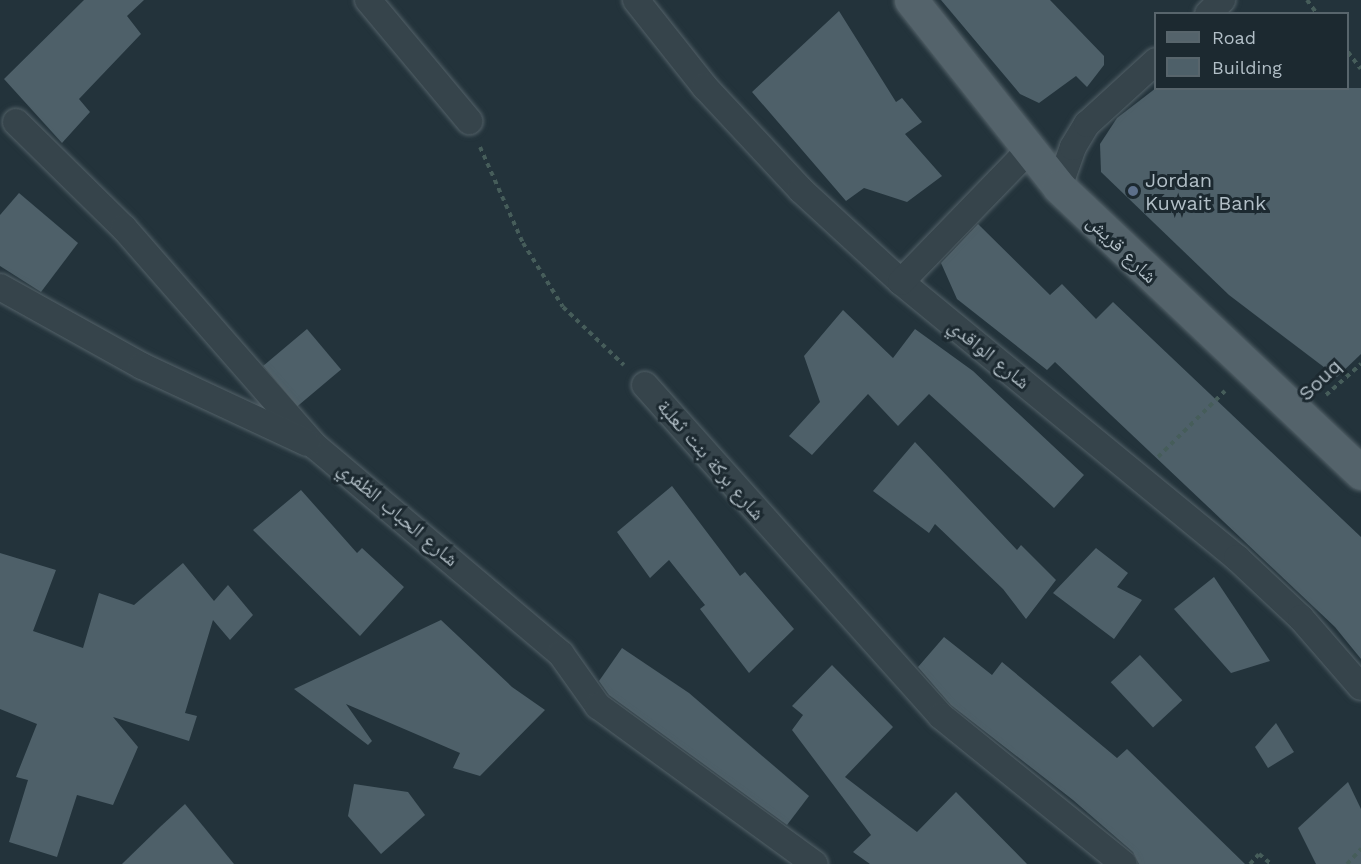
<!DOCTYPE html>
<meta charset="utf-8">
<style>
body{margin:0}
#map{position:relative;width:1361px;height:864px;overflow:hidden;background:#23333b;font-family:"Work Sans","Noto Naskh Arabic",sans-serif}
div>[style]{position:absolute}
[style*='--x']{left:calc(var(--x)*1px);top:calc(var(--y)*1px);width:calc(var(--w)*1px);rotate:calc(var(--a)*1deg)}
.building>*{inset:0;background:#4e6069;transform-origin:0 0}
.path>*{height:4px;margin-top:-2px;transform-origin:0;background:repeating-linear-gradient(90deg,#465d5a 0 4.5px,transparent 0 9px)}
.roads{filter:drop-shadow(0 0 2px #546269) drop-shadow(0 0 2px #546269)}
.minor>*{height:26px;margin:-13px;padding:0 13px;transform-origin:13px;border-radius:13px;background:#36444b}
.primary>*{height:33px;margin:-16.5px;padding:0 16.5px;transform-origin:16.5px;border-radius:16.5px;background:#54636b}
.dots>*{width:16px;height:16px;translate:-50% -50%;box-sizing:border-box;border:3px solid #1c2930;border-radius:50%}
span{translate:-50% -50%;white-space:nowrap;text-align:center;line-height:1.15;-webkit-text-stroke:6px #1c2930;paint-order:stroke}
.poi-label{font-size:20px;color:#b2bfc7}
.left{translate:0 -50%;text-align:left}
.street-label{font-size:20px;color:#b2bfc7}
.legend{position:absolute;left:1154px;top:12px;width:195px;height:78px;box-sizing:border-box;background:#1c2930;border:2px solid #58656c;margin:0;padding:8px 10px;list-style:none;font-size:18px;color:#b2bfc7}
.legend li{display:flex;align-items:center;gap:12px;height:30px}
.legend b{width:30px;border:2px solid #58656c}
</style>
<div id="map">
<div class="building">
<div style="clip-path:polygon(84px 0,144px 0,127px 16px,141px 34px,79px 99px,90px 112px,62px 143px,4px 79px)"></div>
<div style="clip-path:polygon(941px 0,1050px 0,1104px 56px,1104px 65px,1087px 87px,1076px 76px,1039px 103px,1020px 94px)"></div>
<div style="clip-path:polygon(839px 11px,896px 102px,902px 98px,922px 122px,905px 134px,942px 176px,907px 202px,864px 188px,846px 201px,752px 92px)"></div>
<div style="clip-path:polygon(1156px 88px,1361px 88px,1361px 354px,1337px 377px,1229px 295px,1101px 172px,1100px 144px,1117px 118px)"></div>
<div style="clip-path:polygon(19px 193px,78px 243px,41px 292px,0 266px,0 215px)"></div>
<div style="clip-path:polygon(978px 224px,1050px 295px,1062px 284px,1096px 319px,1113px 302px,1361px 537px,1361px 659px,1335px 627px,1055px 362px,1047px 370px,957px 299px,941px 263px)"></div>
<div style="clip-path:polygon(843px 310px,893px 358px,915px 329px,973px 371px,1084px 475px,1054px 508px,929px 394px,898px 426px,868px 394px,812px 455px,789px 436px,820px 402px,804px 356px)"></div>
<div style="left:307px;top:329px;width:53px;height:57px;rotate:50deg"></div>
<div style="clip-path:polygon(915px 442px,1017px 550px,1021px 545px,1056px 580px,1026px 619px,1003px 589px,935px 524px,929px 533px,873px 491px)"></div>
<div style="clip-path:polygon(672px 486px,740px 576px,745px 572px,794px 629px,749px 673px,700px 609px,705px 605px,669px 560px,650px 578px,617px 532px)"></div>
<div style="clip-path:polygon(301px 490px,357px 553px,362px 548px,404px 587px,360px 636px,253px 530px)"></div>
<div style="clip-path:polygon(1096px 548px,1128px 573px,1117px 587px,1142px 600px,1114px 639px,1053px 593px)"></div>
<div style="clip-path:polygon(0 553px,56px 570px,33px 631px,83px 648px,99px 593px,134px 605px,183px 563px,214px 601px,228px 585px,253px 615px,230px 640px,213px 620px,185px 713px,197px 716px,189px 741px,113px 717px,138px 747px,113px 805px,77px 795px,57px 857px,9px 842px,28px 780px,16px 777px,37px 724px,0 709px)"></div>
<div style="clip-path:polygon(1214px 577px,1270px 661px,1231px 673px,1174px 609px)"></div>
<div style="clip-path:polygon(441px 620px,512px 687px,545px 710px,480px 776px,453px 768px,460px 753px,346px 704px,372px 741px,368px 745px,294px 689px)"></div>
<div style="clip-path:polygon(944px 637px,992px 675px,1002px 662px,1117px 758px,1127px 749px,1245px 864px,1139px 864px,1133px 852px,1073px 800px,951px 705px,918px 667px)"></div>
<div style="clip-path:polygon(622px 648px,689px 693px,809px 796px,787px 825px,609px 695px,599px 681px)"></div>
<div style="left:1140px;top:655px;width:62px;height:40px;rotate:47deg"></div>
<div style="clip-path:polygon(832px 665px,893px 727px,845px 777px,917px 832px,956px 792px,1027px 864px,870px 864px,853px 852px,871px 835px,792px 730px,803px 715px,792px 706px)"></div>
<div style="clip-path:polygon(1276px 723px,1294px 752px,1268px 768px,1255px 747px)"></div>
<div style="clip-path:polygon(1348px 782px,1361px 809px,1361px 864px,1316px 864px,1298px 828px)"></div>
<div style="clip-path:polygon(354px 784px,408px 792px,425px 815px,381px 854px,348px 816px)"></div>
<div style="clip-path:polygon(185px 804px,234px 864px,122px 864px,160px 827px)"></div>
</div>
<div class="path">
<div style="--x:1307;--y:0;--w:17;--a:54"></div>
<div style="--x:1348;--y:52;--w:21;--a:53"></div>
<div style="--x:480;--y:147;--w:105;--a:65.9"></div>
<div style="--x:523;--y:243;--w:75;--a:58"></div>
<div style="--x:563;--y:307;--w:84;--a:43.6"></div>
<div style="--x:1326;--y:395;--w:47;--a:-41.5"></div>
<div style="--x:1158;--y:457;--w:94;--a:-44.6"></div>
<div style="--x:1250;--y:864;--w:13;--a:-48"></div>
<div style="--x:1259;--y:854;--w:16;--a:40"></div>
<div style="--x:1347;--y:864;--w:21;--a:-47"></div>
</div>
<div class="roads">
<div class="minor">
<div style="--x:368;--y:0;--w:158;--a:50.1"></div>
<div style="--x:636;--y:0;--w:111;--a:51.6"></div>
<div style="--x:705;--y:87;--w:141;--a:47"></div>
<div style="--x:801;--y:190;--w:136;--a:42.6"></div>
<div style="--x:901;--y:282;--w:435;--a:39.4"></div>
<div style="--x:1237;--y:558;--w:88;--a:43.2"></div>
<div style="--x:1301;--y:618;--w:91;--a:49"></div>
<div style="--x:1208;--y:14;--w:20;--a:-45"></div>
<div style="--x:16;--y:122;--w:151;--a:44.5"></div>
<div style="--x:124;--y:228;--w:290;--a:48.8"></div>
<div style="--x:315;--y:446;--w:322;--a:40.2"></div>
<div style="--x:561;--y:654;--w:64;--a:54.6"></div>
<div style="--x:598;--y:706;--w:268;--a:36.1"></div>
<div style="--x:1059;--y:187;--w:42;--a:-70.7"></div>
<div style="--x:1073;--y:147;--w:27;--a:-59"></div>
<div style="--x:1087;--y:124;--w:93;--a:-42.4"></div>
<div style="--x:901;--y:282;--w:184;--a:-45.9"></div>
<div style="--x:0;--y:287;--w:162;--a:29.1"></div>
<div style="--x:142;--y:366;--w:182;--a:25"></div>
<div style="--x:645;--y:385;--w:444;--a:48.2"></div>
<div style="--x:941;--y:716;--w:235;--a:39"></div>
</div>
<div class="primary">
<div style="--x:911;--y:0;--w:238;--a:51.6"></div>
<div style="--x:1059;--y:187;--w:416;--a:43.4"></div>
</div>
</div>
<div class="dots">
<div style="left:1133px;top:191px;background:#5c6f8a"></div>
</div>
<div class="poi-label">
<span class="left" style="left:1145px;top:192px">Jordan<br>Kuwait Bank</span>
</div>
<div class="street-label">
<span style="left:1122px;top:249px;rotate:44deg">شارع قريش</span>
<span style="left:989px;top:354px;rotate:39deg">شارع الواقدي</span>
<span style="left:1320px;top:380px;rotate:-44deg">Souq</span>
<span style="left:711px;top:460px;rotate:49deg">شارع بركة بنت ثعلبة</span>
<span style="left:398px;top:514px;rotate:40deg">شارع الحباب الظفري</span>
</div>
<ul class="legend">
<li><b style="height:8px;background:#54636b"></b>Road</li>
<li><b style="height:16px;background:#4e6069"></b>Building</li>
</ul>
</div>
